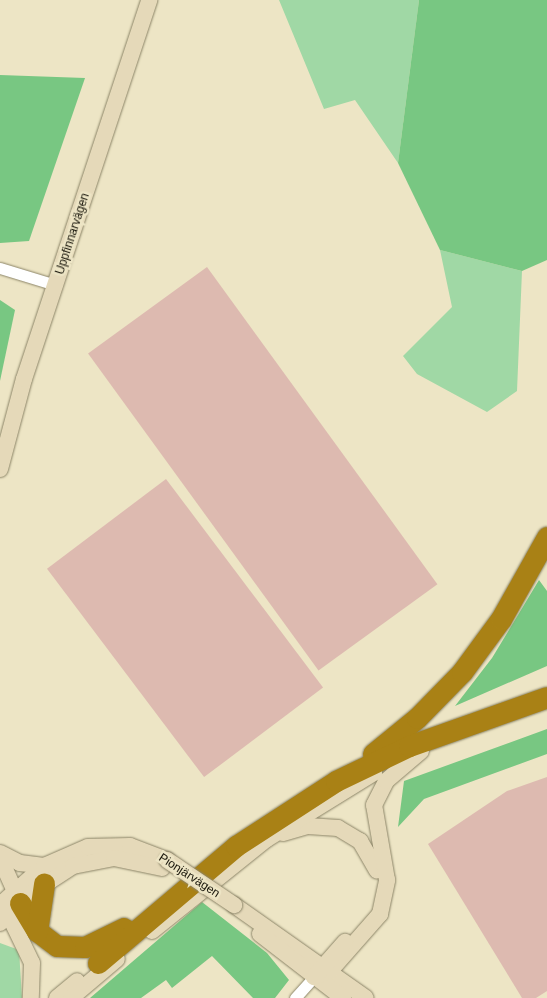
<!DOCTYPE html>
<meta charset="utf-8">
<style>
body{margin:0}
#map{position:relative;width:547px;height:998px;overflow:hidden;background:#ede5c5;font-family:Helvetica,sans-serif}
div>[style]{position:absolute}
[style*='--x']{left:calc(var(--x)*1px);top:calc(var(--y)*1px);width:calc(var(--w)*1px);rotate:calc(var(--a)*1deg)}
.green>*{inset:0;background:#a0d8a5}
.forest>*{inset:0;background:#78c782}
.building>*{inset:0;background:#ddbab0;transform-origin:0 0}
.roads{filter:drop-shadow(0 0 1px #8c8568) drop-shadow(0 0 1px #8c8568)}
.street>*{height:11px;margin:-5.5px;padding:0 5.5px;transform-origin:5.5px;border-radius:5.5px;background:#fff}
.secondary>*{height:16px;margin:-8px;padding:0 8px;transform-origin:8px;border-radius:8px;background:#e5d9b9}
.highway>*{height:21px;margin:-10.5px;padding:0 10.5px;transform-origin:10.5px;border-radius:10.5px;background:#a98115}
.bridges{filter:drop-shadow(0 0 1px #8c8568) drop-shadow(0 0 1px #8c8568)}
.secondary-bridge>*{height:16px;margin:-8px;padding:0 8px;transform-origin:8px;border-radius:8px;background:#e5d9b9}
span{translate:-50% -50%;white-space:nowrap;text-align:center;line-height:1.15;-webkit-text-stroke:5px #ede5c5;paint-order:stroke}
.street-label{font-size:12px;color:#19160b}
</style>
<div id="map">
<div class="green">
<div style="clip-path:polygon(279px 0,419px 0,398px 163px,355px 100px,324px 109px)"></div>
<div style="clip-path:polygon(440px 250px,522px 271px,517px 391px,487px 412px,417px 374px,403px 356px,452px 307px)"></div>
<div style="clip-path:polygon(0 943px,19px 950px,22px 998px,0 998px)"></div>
</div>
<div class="forest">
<div style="clip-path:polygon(419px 0,547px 0,547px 260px,522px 271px,440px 250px,398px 163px)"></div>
<div style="clip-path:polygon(0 75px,85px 78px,29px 241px,0 243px)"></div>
<div style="clip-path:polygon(0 300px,15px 310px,0 381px)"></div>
<div style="clip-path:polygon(539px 580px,547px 591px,547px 666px,455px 706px,492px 658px)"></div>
<div style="clip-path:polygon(547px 729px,547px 754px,424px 799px,398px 827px,404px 781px)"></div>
<div style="clip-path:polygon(202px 902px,267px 953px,289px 980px,275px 998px,253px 998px,212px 956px,172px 988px,166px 980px,141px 998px,90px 998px)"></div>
</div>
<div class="building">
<div style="left:207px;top:267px;width:392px;height:147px;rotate:54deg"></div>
<div style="left:166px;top:479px;width:261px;height:149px;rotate:53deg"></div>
<div style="clip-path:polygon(547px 777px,547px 991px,536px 998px,522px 998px,428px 844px,507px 791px)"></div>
</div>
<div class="roads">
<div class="street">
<div style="--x:0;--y:268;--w:59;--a:16.9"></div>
<div style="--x:295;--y:998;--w:28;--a:-48"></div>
</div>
<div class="secondary">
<div style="--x:0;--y:469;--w:93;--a:-75.1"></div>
<div style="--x:24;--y:379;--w:399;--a:-71.7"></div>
<div style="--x:283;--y:833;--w:26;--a:-16"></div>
<div style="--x:308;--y:826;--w:30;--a:4"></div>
<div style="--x:338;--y:828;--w:26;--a:31"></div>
<div style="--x:360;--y:841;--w:34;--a:60"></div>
<div style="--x:0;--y:853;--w:22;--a:27"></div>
<div style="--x:20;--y:863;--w:24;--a:7"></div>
<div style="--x:0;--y:858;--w:46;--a:65.7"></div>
<div style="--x:0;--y:905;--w:59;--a:-41.6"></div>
<div style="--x:44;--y:866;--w:48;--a:-23.4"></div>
<div style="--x:88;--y:847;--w:42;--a:-1.4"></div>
<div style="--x:130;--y:846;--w:40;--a:21"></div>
<div style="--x:4;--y:905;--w:64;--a:64.2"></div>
<div style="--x:32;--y:963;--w:35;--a:92"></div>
<div style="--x:234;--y:905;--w:161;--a:35.2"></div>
<div style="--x:0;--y:923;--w:45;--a:-43.2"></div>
<div style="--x:33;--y:892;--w:48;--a:-33"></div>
<div style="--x:73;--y:866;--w:42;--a:-11"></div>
<div style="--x:114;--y:858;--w:49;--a:11.8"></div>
<div style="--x:152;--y:931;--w:147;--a:-38.7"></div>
<div style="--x:267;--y:839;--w:126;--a:-31.7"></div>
<div style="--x:260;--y:934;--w:105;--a:37.6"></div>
<div style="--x:314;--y:977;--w:17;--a:-21"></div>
<div style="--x:330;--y:971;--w:76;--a:-48.7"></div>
<div style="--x:380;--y:914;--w:35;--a:-78"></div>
<div style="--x:387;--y:880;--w:76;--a:-99.8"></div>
<div style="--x:374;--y:805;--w:27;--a:-63"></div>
<div style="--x:386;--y:781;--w:46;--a:-40.6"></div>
<div style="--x:314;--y:977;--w:47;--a:-48.5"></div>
<div style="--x:57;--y:998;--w:26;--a:-40"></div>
<div style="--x:71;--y:998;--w:60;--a:-40.3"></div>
</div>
<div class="highway">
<div style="--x:373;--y:754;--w:57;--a:-39.3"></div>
<div style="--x:417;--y:718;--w:64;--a:-45.6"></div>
<div style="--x:462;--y:672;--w:66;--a:-53.7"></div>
<div style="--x:501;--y:619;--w:94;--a:-60.7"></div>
<div style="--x:20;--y:903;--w:33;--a:59"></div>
<div style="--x:37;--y:931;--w:25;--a:37"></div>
<div style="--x:57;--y:946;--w:28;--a:2"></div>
<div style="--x:85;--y:947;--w:43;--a:-26"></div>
<div style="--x:37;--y:931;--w:48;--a:-81.5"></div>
<div style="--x:98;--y:963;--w:181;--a:-40.3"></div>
<div style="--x:236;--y:846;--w:119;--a:-33"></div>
<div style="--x:336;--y:781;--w:81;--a:-25.6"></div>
<div style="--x:409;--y:746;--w:146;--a:-19.5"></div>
</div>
</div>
<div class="bridges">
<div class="secondary-bridge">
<div style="--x:167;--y:860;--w:81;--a:33.9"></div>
</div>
</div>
<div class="street-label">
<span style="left:73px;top:234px;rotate:-72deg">Uppfinnarvägen</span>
<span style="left:189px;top:876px;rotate:33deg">Pionjärvägen</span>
</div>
</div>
